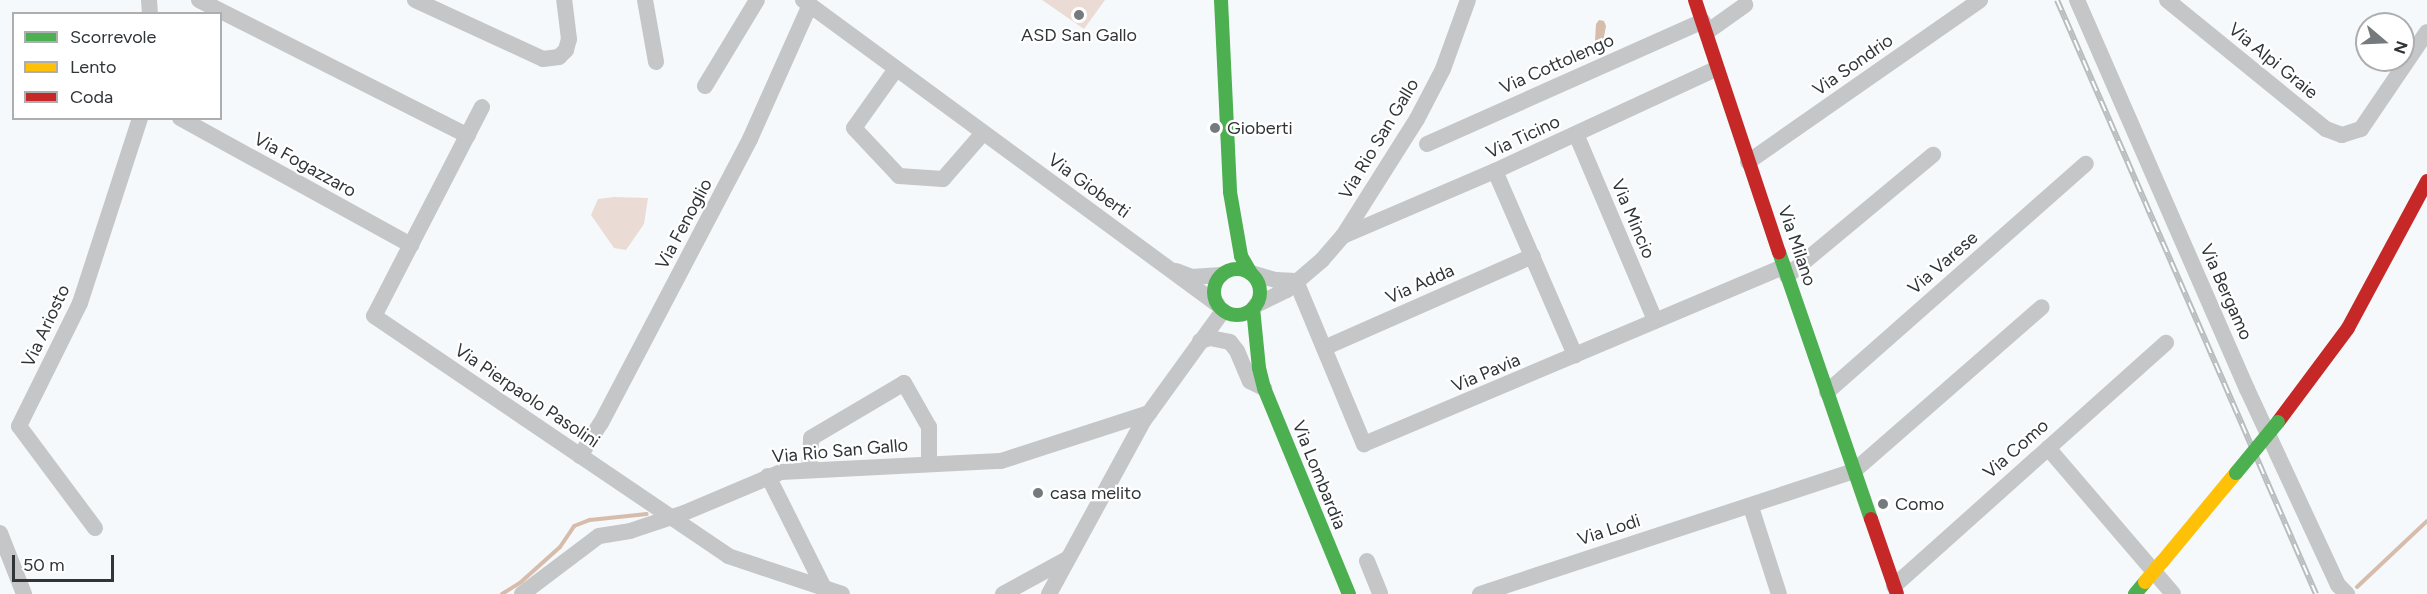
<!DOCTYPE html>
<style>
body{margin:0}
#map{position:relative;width:2427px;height:594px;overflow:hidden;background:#f5f9fb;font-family:Figtree,sans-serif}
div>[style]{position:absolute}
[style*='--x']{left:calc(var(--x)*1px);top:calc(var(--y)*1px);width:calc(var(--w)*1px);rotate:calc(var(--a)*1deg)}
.green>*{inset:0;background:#eadcd4}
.water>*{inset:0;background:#d7bcab}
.stream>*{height:4px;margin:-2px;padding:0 2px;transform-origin:2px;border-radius:2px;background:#d7bcab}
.street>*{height:16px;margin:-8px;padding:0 8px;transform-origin:8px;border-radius:8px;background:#c5c6c7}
.fast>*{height:14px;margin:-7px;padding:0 7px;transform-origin:7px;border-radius:7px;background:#4caf50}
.fast>.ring{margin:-7px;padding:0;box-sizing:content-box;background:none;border:14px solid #4caf50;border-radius:50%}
.slow>*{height:14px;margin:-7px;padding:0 7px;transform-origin:7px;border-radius:7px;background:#ffc107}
.jam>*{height:14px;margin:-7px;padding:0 7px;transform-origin:7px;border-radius:7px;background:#c62828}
.rail>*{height:6px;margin-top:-3px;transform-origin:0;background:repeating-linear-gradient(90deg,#fff 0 11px,#babdbe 0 22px);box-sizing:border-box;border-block:2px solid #babdbe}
.fast-bridge>*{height:14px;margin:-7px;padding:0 7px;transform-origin:7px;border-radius:7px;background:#4caf50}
.slow-bridge>*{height:14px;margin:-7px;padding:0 7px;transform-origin:7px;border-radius:7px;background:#ffc107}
.dots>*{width:16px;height:16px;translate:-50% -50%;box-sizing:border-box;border:3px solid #fff;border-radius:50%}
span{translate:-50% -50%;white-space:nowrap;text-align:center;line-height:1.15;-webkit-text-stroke:4.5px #fff;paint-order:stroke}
.poi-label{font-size:18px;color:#303538}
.left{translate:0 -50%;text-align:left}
.street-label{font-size:18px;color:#303538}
.legend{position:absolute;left:12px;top:12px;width:210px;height:108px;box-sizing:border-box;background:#fff;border:2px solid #acaeaf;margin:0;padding:8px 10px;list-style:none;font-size:18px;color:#303538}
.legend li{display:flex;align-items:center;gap:12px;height:30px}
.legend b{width:30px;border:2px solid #acaeaf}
.north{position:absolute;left:2355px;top:12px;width:60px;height:60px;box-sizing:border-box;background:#fff;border:2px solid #acaeaf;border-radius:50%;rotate:109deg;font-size:16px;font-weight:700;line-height:24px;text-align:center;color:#303538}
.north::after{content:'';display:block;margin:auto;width:21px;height:27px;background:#757a7c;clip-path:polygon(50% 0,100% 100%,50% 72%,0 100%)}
.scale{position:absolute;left:12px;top:555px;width:102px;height:27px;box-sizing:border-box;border:3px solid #303538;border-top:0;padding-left:8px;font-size:18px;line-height:21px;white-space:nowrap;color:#303538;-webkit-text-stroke:4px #fff;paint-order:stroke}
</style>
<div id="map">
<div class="green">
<div style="clip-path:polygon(1042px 0,1105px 0,1084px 29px)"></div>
<div style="clip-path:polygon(614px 197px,648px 198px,644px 224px,626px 250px,614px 248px,591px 215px,598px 199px)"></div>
</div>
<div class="water">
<div style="clip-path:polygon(1599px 20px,1604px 21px,1606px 26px,1603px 42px,1598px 44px,1595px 41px,1596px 24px)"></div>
</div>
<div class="stream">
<div style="--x:2357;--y:587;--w:96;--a:-43.3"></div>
<div style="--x:502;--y:594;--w:22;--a:-32"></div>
<div style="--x:521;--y:582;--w:52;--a:-41.9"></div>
<div style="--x:560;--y:547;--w:25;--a:-56"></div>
<div style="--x:574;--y:526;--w:17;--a:-21"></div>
<div style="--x:590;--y:520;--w:57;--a:-6"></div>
</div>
<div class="street">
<div style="--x:149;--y:0;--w:14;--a:86"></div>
<div style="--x:199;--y:0;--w:301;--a:26.8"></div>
<div style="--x:415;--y:0;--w:141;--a:24.7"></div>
<div style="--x:543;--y:59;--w:16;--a:-7"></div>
<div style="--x:559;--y:57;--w:10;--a:-45"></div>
<div style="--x:566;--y:50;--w:11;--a:-75"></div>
<div style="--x:569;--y:39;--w:39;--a:-97"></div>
<div style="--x:645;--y:0;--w:63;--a:79.9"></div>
<div style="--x:803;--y:0;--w:514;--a:36.29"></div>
<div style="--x:2077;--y:0;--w:425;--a:66.4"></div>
<div style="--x:2247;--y:389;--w:216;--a:65.1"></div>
<div style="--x:2338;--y:585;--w:13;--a:45"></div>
<div style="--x:2167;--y:0;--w:205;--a:39.1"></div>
<div style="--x:2326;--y:129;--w:17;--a:21"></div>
<div style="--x:2342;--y:135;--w:20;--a:-18"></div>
<div style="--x:2361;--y:129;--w:117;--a:-55.8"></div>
<div style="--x:1707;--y:32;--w:47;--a:-35.4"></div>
<div style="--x:896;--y:69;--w:72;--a:125.4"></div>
<div style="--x:854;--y:128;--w:66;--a:46.8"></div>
<div style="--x:899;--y:176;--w:44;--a:3.9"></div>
<div style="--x:943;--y:179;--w:61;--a:-49"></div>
<div style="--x:705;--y:86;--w:100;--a:-58.8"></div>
<div style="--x:482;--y:107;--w:235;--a:117.3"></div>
<div style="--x:374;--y:316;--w:428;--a:34.1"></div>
<div style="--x:728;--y:556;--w:120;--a:18.4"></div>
<div style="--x:180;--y:118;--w:264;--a:28.8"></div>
<div style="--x:1576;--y:134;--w:202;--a:67"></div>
<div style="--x:1427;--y:144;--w:302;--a:-24"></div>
<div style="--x:1748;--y:162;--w:283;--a:-34.9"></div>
<div style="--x:1495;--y:171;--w:201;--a:66.5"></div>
<div style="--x:1343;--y:236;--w:165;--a:-23.2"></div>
<div style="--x:1495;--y:171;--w:243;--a:-24.8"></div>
<div style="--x:1176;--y:271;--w:17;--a:21"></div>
<div style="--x:1192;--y:277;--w:29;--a:-4"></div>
<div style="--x:1251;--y:273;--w:26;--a:16"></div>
<div style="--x:1276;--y:280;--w:20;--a:3"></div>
<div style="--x:1787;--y:276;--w:190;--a:-39.7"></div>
<div style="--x:1296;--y:281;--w:177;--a:67.4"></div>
<div style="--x:1364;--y:444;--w:456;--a:-22.9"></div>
<div style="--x:1256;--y:305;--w:34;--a:-26"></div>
<div style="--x:1287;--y:290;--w:46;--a:-40.6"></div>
<div style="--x:1322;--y:260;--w:32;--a:-49"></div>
<div style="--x:1343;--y:236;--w:138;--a:-57.7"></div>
<div style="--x:1417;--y:119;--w:56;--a:-62.5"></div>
<div style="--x:1443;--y:69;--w:73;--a:-70.1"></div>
<div style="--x:1200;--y:341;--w:10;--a:-17"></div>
<div style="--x:1210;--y:338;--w:20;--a:11"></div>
<div style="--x:1230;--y:342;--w:11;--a:52"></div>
<div style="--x:1237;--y:351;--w:33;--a:67"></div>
<div style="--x:1250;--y:381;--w:16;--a:27"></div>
<div style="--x:1324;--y:348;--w:228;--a:-23.8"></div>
<div style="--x:1827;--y:392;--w:345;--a:-41.4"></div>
<div style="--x:2048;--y:448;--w:192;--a:49.4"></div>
<div style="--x:580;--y:456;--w:39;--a:-58"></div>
<div style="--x:601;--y:423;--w:321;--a:-62.3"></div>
<div style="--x:750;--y:139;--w:147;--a:-65.9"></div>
<div style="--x:809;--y:470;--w:32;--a:-86"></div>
<div style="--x:811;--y:438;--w:108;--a:-30.6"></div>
<div style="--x:904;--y:383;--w:51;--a:60.4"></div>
<div style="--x:929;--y:427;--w:37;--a:90"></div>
<div style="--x:768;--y:476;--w:125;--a:63.4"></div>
<div style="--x:1751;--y:507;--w:91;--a:72.2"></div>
<div style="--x:95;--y:528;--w:127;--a:-126.7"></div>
<div style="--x:19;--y:426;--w:137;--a:-63.6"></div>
<div style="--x:80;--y:303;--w:194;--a:-72"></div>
<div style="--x:0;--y:533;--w:66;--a:68.5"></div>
<div style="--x:1367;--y:561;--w:35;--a:68"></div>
<div style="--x:1894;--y:586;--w:365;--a:-41.8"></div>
<div style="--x:522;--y:594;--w:96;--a:-37"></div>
<div style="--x:599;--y:536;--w:31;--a:-9"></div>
<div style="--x:630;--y:531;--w:57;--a:-18.4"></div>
<div style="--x:684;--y:513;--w:105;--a:-22.9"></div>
<div style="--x:781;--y:472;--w:220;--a:-2.9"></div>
<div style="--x:1001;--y:461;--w:156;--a:-18"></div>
<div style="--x:1003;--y:594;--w:73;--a:-28.7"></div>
<div style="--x:1049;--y:594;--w:198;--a:-61.4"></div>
<div style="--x:1144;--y:420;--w:135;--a:-54.1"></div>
<div style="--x:1480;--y:594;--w:394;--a:-18.2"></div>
<div style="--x:1854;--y:471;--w:249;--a:-41.1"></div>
</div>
<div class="fast">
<div style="--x:1221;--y:0;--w:192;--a:87.3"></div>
<div style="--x:1230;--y:192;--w:65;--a:80.2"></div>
<div style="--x:1241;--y:256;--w:20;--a:60"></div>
<div style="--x:1779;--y:252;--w:282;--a:71"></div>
<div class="ring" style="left:1214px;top:269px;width:32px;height:32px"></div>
<div style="--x:1253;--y:308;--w:60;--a:84.3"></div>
<div style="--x:1259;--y:368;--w:21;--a:76"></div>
<div style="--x:1264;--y:388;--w:223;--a:67.6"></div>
<div style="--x:2135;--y:594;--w:16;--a:-50"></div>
</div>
<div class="slow">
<div style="--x:2162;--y:562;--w:116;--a:-50.3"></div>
</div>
<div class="jam">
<div style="--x:1695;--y:0;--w:266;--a:71.6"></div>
<div style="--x:2278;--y:422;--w:117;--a:-53.3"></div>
<div style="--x:2348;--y:328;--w:167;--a:-61.7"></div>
<div style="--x:1871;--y:519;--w:79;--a:70.9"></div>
</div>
<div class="rail">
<div style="--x:2057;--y:0;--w:648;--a:66.44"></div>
</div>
<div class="fast-bridge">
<div style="--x:2236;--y:473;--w:66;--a:-50.5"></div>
</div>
<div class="slow-bridge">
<div style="--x:2145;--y:582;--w:26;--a:-50"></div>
</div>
<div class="dots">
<div style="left:1079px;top:15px;background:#757a7c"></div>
<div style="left:1215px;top:128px;background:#757a7c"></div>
<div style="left:1038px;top:493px;background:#757a7c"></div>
<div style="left:1883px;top:504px;background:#757a7c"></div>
</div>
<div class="poi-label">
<span style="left:1079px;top:35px">ASD San Gallo</span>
<span class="left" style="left:1227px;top:128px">Gioberti</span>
<span class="left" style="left:1050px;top:493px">casa melito</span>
<span class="left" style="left:1895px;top:504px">Como</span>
</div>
<div class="street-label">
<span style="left:2273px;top:61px;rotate:39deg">Via Alpi Graie</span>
<span style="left:1557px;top:64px;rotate:-24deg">Via Cottolengo</span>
<span style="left:1853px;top:65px;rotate:-35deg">Via Sondrio</span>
<span style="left:1523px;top:137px;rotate:-25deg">Via Ticino</span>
<span style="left:1379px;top:139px;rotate:-59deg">Via Rio San Gallo</span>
<span style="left:305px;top:165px;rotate:29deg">Via Fogazzaro</span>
<span style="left:1089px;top:186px;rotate:36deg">Via Gioberti</span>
<span style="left:1633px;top:219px;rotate:67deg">Via Mincio</span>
<span style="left:684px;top:224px;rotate:-62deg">Via Fenoglio</span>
<span style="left:1797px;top:246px;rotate:71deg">Via Milano</span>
<span style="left:1943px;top:263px;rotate:-41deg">Via Varese</span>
<span style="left:1420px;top:284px;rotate:-24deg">Via Adda</span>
<span style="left:2226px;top:292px;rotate:66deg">Via Bergamo</span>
<span style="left:46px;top:326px;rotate:-65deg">Via Ariosto</span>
<span style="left:1486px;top:373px;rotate:-23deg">Via Pavia</span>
<span style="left:527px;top:396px;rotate:34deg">Via Pierpaolo Pasolini</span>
<span style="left:2016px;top:449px;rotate:-41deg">Via Como</span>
<span style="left:840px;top:451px;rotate:-5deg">Via Rio San Gallo</span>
<span style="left:1319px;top:475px;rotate:68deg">Via Lombardia</span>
<span style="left:1609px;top:530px;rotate:-18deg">Via Lodi</span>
</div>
<ul class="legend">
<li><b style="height:8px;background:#4caf50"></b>Scorrevole</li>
<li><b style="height:8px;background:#ffc107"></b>Lento</li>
<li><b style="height:8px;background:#c62828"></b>Coda</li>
</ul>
<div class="north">N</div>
<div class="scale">50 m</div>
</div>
